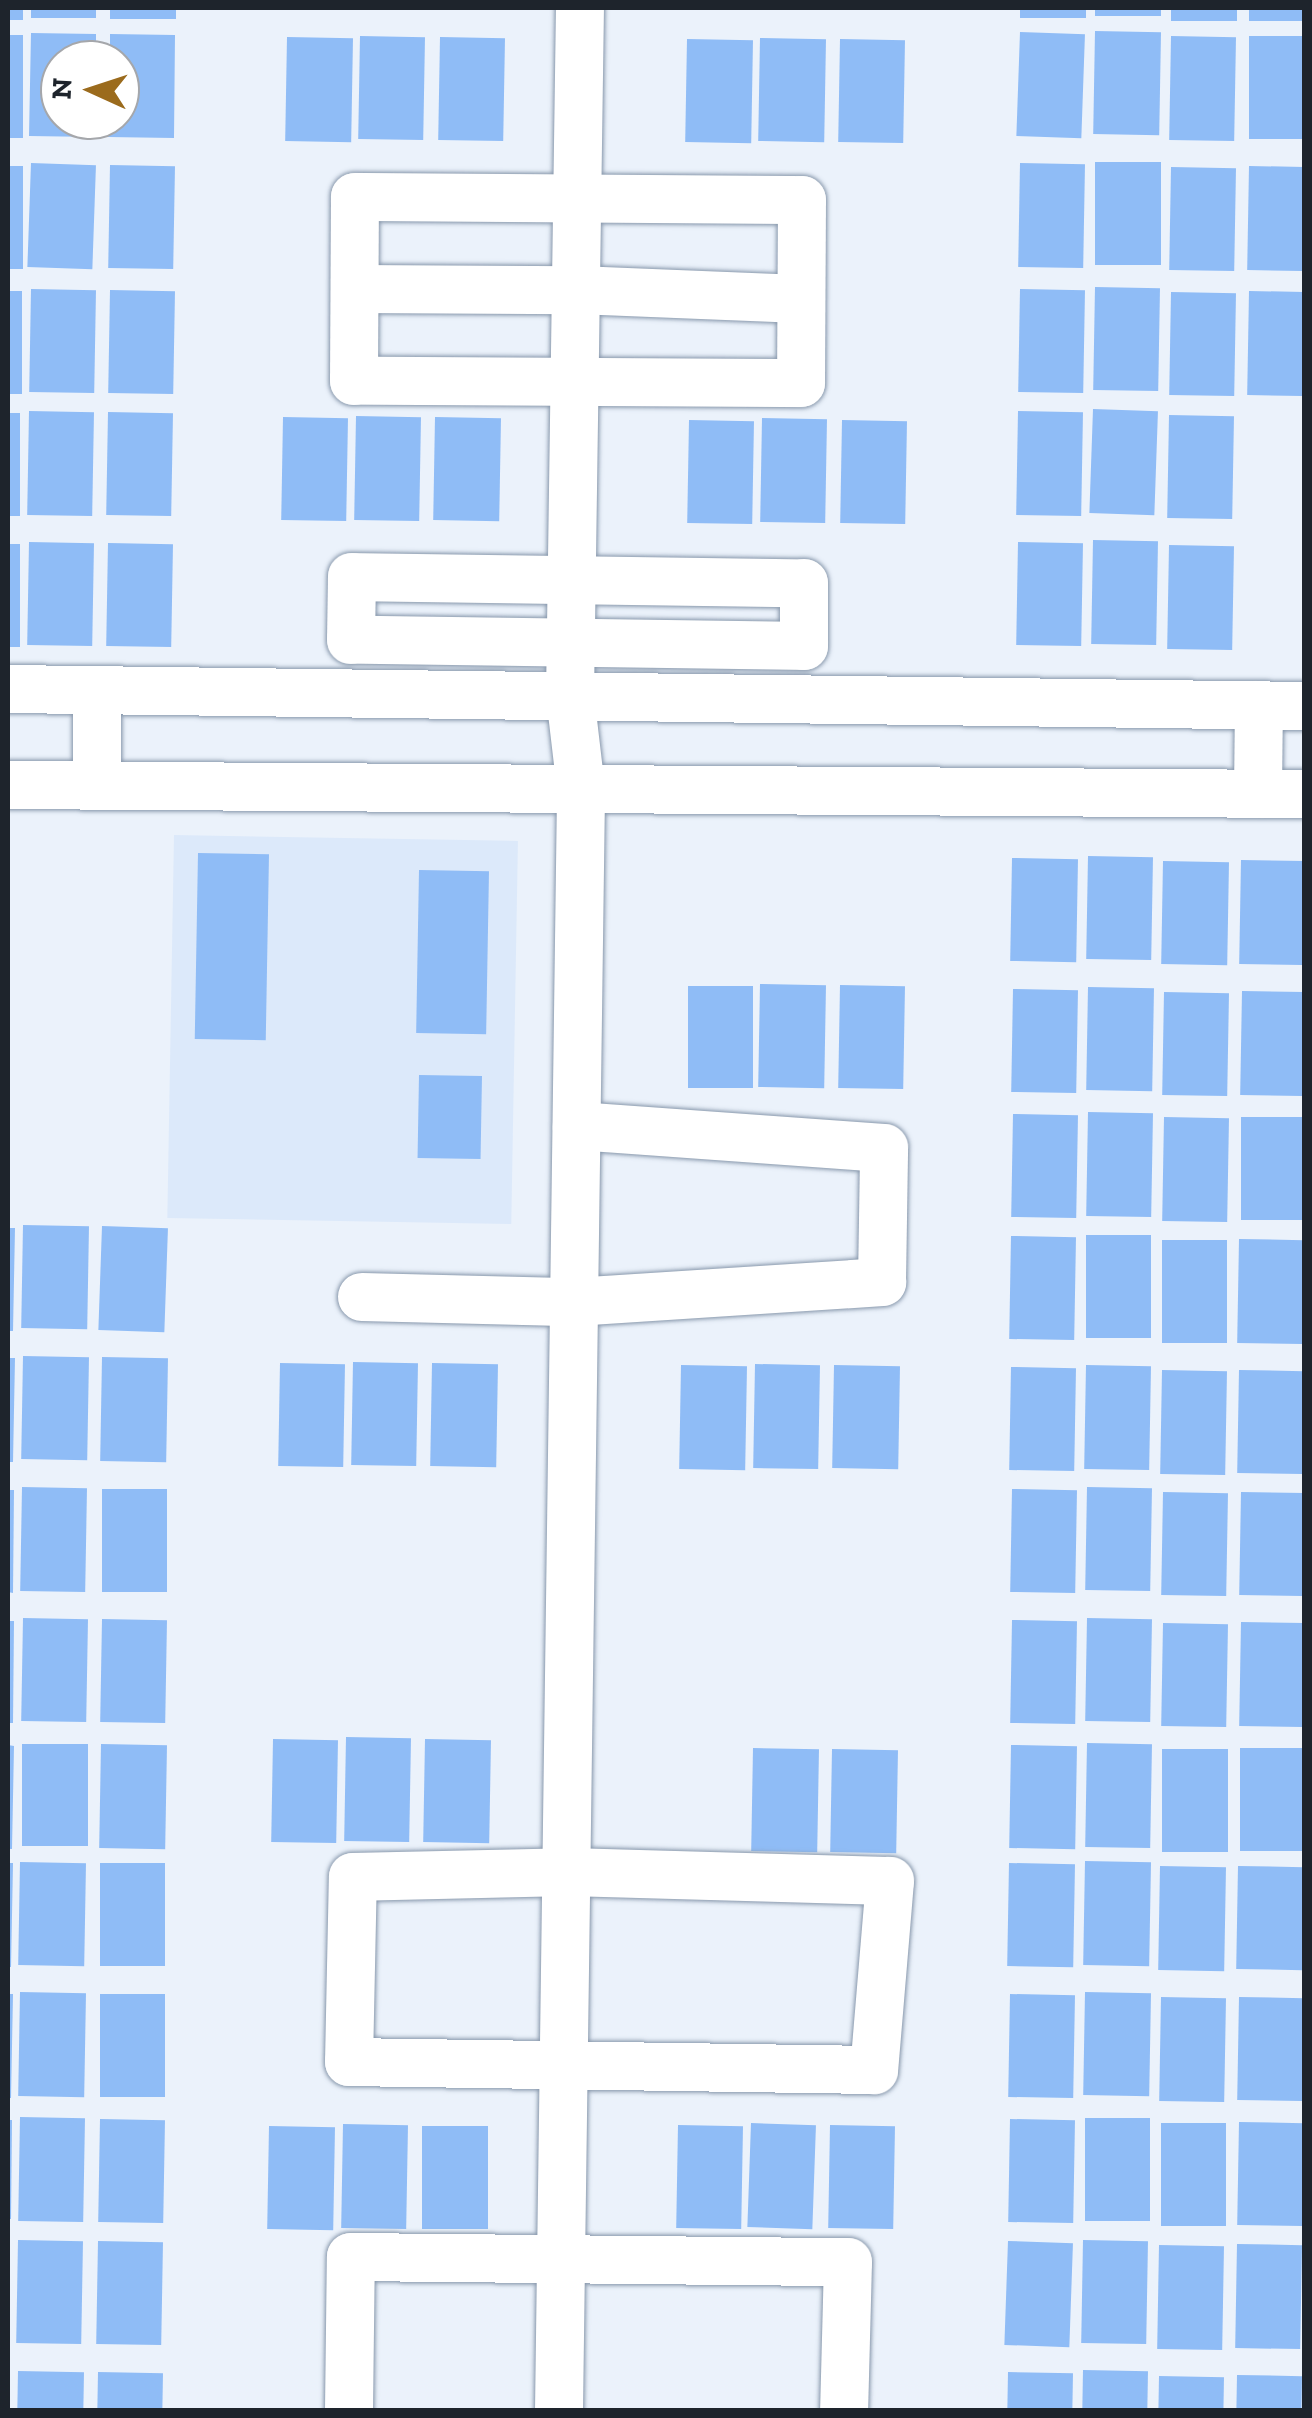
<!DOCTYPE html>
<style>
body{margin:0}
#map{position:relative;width:1312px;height:2418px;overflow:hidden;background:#ebf2fb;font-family:"Zilla Slab",serif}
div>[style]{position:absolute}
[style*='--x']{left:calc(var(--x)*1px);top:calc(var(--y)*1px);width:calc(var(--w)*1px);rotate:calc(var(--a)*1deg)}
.built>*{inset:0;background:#dce9fa;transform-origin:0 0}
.building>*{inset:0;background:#8fbcf6;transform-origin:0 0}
.roads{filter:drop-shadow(0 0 2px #8898ac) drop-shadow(0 0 2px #8898ac)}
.minor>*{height:48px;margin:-24px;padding:0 24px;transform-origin:24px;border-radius:24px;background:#fff}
span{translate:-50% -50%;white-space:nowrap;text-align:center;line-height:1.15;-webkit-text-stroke:10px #fff;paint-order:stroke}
.frame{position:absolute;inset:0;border:10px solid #1e242c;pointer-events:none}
.north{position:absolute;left:40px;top:40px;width:100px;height:100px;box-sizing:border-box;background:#fff;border:2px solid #a5a7ab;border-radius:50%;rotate:273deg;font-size:28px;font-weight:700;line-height:40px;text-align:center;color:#1e242c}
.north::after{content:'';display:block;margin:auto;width:35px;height:45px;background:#9b6b1d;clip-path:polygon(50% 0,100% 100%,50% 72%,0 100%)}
</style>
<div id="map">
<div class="built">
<div style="left:174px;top:835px;width:344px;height:383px;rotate:1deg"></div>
</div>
<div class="building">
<div style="left:8px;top:8px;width:15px;height:12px"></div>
<div style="left:31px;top:8px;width:65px;height:10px"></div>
<div style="left:110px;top:8px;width:66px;height:11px"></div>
<div style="left:1020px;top:8px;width:66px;height:10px"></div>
<div style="left:1095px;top:8px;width:66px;height:8px"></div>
<div style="left:1171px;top:8px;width:66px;height:13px"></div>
<div style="left:1249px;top:8px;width:55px;height:13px"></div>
<div style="left:1095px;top:31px;width:66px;height:103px;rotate:1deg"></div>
<div style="left:1020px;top:32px;width:65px;height:104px;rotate:2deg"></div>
<div style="clip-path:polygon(31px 33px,96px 34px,96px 60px,60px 60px,60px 120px,95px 120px,95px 137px,29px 136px)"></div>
<div style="clip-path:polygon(110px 34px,175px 35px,174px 138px,108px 137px,109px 120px,120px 120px,120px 60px,110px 60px)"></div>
<div style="left:8px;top:35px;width:15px;height:103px"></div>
<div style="left:360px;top:36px;width:65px;height:103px;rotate:1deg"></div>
<div style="left:1171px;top:36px;width:65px;height:104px;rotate:1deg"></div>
<div style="left:1249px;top:36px;width:55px;height:103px"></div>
<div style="left:287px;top:37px;width:66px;height:104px;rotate:1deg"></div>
<div style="left:440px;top:37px;width:65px;height:103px;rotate:1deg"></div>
<div style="left:760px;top:38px;width:66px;height:103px;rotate:1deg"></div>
<div style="left:687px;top:39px;width:66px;height:103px;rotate:1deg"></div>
<div style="left:840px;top:39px;width:65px;height:103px;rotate:1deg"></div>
<div style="left:1095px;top:162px;width:66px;height:103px"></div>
<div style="left:31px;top:163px;width:65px;height:104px;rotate:2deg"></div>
<div style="left:1020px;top:163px;width:65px;height:104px;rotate:1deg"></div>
<div style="left:110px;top:165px;width:65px;height:103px;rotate:1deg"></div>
<div style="left:8px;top:166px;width:15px;height:103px"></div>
<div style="left:1249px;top:166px;width:55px;height:104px;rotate:1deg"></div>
<div style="left:1171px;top:167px;width:65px;height:103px;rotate:1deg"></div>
<div style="left:1095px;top:287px;width:65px;height:103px;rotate:1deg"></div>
<div style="left:31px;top:289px;width:65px;height:103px;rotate:1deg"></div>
<div style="left:1020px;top:289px;width:65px;height:103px;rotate:1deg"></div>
<div style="left:110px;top:290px;width:65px;height:103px;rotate:1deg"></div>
<div style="left:8px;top:291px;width:14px;height:103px"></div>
<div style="left:1249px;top:291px;width:55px;height:104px;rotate:1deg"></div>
<div style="left:1171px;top:292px;width:65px;height:103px;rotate:1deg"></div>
<div style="left:1093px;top:409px;width:65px;height:104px;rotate:2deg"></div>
<div style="left:29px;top:411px;width:65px;height:104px;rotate:1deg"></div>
<div style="left:1018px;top:411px;width:65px;height:104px;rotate:1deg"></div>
<div style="left:108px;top:412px;width:65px;height:103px;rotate:1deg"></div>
<div style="left:8px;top:413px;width:12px;height:103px"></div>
<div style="left:1169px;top:415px;width:65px;height:103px;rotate:1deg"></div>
<div style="left:356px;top:416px;width:65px;height:104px;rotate:1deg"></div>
<div style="left:283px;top:417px;width:65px;height:103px;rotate:1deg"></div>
<div style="left:435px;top:417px;width:66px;height:103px;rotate:1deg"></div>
<div style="left:762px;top:418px;width:65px;height:104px;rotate:1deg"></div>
<div style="left:689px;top:420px;width:65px;height:103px;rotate:1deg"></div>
<div style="left:842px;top:420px;width:65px;height:103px;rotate:1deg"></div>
<div style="left:1093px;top:540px;width:65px;height:104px;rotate:1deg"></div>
<div style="left:29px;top:542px;width:65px;height:103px;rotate:1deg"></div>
<div style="left:1018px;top:542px;width:65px;height:103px;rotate:1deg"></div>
<div style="left:108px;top:543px;width:65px;height:103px;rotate:1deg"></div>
<div style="left:8px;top:544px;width:12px;height:103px"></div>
<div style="left:1169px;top:545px;width:65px;height:104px;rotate:1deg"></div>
<div style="left:198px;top:853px;width:71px;height:186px;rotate:1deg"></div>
<div style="left:1088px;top:856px;width:65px;height:103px;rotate:1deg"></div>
<div style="left:1012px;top:858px;width:66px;height:103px;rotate:1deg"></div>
<div style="left:1241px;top:860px;width:63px;height:104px;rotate:1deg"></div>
<div style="left:1163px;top:861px;width:66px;height:103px;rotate:1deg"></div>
<div style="left:419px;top:870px;width:70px;height:163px;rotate:1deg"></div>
<div style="left:760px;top:984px;width:66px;height:103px;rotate:1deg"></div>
<div style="left:840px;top:985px;width:65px;height:103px;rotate:1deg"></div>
<div style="left:688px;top:986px;width:65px;height:102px"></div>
<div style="left:1088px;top:987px;width:66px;height:103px;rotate:1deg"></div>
<div style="left:1013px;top:989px;width:65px;height:103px;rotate:1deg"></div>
<div style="left:1242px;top:991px;width:62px;height:104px;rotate:1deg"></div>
<div style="left:1164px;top:992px;width:65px;height:103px;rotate:1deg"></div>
<div style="left:419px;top:1075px;width:63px;height:83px;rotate:1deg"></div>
<div style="left:1088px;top:1112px;width:65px;height:104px;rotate:1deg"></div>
<div style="left:1013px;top:1114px;width:65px;height:103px;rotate:1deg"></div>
<div style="left:1164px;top:1117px;width:65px;height:104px;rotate:1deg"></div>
<div style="left:1241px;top:1117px;width:63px;height:103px"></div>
<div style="left:23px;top:1225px;width:66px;height:103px;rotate:1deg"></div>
<div style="left:102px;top:1226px;width:66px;height:104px;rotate:2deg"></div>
<div style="clip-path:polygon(8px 1228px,15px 1228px,13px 1331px,8px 1331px)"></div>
<div style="left:1086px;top:1235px;width:65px;height:103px"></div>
<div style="left:1011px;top:1236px;width:65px;height:103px;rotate:1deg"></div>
<div style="left:1239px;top:1239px;width:65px;height:104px;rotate:1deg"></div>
<div style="left:1162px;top:1240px;width:65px;height:103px"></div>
<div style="left:23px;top:1356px;width:66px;height:103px;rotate:1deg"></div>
<div style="left:102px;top:1357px;width:66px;height:104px;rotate:1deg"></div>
<div style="clip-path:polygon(8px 1358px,15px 1358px,13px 1462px,8px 1462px)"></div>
<div style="left:353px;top:1362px;width:65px;height:103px;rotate:1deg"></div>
<div style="left:280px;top:1363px;width:65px;height:103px;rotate:1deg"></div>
<div style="left:432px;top:1363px;width:66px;height:103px;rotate:1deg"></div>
<div style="left:755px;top:1364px;width:65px;height:104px;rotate:1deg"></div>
<div style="left:681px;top:1365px;width:66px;height:104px;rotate:1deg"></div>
<div style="left:834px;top:1365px;width:66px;height:103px;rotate:1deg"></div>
<div style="left:1086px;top:1365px;width:65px;height:104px;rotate:1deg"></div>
<div style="left:1011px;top:1367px;width:65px;height:103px;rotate:1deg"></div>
<div style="left:1162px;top:1370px;width:65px;height:104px;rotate:1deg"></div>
<div style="left:1239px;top:1370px;width:65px;height:103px;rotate:1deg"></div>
<div style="left:22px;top:1487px;width:65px;height:104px;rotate:1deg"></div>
<div style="left:1087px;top:1487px;width:65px;height:103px;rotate:1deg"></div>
<div style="left:102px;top:1489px;width:65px;height:103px"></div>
<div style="left:1012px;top:1489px;width:65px;height:103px;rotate:1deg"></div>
<div style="clip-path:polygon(8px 1490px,14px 1490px,13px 1593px,8px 1592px)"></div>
<div style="left:1163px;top:1492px;width:65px;height:103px;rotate:1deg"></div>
<div style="left:1241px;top:1492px;width:63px;height:103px;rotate:1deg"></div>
<div style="left:23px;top:1618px;width:65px;height:103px;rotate:1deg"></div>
<div style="left:1087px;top:1618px;width:65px;height:103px;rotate:1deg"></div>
<div style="left:102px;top:1619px;width:65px;height:103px;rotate:1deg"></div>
<div style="left:1012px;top:1620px;width:65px;height:103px;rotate:1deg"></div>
<div style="clip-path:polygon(8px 1621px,14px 1621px,13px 1723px,8px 1723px)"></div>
<div style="left:1241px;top:1622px;width:63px;height:104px;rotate:1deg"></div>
<div style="left:1163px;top:1623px;width:65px;height:103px;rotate:1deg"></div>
<div style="left:346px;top:1737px;width:65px;height:104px;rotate:1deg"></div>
<div style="left:273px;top:1739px;width:65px;height:103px;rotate:1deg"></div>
<div style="left:425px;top:1739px;width:66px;height:103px;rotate:1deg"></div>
<div style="left:1087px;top:1743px;width:65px;height:104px;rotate:1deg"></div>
<div style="left:22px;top:1744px;width:66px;height:102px"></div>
<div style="left:101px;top:1744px;width:66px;height:104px;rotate:1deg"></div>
<div style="clip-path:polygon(8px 1745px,14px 1746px,12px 1849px,8px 1849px)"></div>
<div style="left:1011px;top:1745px;width:66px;height:103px;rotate:1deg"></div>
<div style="left:753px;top:1748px;width:66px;height:103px;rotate:1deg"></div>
<div style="left:1240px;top:1748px;width:64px;height:103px"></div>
<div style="left:832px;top:1749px;width:66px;height:103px;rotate:1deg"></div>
<div style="left:1162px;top:1749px;width:66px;height:103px"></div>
<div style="left:1085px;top:1861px;width:66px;height:104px;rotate:1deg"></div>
<div style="left:20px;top:1862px;width:66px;height:103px;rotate:1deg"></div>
<div style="clip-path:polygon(8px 1863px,13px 1863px,11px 1967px,8px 1967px)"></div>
<div style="left:100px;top:1863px;width:65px;height:103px"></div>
<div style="left:1009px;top:1863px;width:66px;height:103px;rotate:1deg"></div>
<div style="left:1160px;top:1866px;width:66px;height:104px;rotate:1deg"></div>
<div style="left:1238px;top:1866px;width:66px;height:103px;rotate:1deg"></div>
<div style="left:20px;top:1992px;width:66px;height:104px;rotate:1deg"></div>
<div style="left:1085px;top:1992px;width:66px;height:103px;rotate:1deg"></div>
<div style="clip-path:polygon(8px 1994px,13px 1994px,11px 2098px,8px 2098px)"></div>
<div style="left:100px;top:1994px;width:65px;height:103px"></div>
<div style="left:1010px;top:1994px;width:65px;height:103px;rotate:1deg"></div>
<div style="left:1161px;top:1997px;width:65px;height:104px;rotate:1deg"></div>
<div style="left:1239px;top:1997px;width:65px;height:103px;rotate:1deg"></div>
<div style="left:20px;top:2117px;width:65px;height:104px;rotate:1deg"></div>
<div style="left:1085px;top:2118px;width:65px;height:103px"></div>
<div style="left:100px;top:2119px;width:65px;height:103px;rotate:1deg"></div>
<div style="left:1010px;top:2119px;width:65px;height:103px;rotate:1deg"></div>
<div style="clip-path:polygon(8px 2120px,12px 2120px,11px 2219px,8px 2219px)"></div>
<div style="left:1239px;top:2122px;width:65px;height:103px;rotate:1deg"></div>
<div style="left:751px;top:2123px;width:65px;height:104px;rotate:2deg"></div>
<div style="left:1161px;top:2123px;width:65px;height:103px"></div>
<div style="left:343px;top:2124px;width:65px;height:104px;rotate:1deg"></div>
<div style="left:678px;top:2125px;width:65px;height:103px;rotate:1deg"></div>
<div style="left:830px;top:2125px;width:65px;height:103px;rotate:1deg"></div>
<div style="left:269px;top:2126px;width:66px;height:103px;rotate:1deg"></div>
<div style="left:422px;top:2126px;width:66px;height:103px"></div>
<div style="left:18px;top:2240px;width:65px;height:103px;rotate:1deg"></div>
<div style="left:1083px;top:2240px;width:65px;height:103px;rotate:1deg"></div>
<div style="left:98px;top:2241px;width:65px;height:103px;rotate:1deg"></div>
<div style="left:1008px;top:2241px;width:65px;height:104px;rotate:2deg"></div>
<div style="left:1237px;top:2244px;width:65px;height:104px;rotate:1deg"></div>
<div style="left:1159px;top:2245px;width:65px;height:104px;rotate:1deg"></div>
<div style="left:1083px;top:2370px;width:65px;height:40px;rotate:1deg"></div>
<div style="left:18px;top:2371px;width:66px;height:39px;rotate:1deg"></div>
<div style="left:98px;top:2372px;width:65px;height:38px;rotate:1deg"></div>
<div style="left:1008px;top:2372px;width:65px;height:38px;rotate:1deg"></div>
<div style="left:1237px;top:2375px;width:65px;height:35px;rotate:1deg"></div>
<div style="left:1159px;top:2376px;width:65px;height:34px;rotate:1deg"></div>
</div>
<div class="roads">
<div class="minor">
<div style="--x:355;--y:197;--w:447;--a:0.4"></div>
<div style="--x:802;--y:200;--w:183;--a:90.3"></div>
<div style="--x:801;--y:383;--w:447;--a:-179.7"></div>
<div style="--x:354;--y:381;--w:184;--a:-89.7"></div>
<div style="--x:355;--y:289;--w:222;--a:0.3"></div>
<div style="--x:577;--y:290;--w:224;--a:2.3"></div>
<div style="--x:352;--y:577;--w:452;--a:0.8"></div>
<div style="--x:804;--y:583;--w:63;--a:90"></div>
<div style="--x:804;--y:646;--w:453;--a:-179.2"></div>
<div style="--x:351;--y:640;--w:63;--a:-89.1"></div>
<div style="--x:8;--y:689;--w:1296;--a:0.75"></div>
<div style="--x:97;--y:690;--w:96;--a:90"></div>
<div style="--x:8;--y:785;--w:1296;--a:0.4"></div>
<div style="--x:1258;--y:794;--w:89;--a:-89.4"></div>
<div style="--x:362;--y:1297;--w:212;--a:1.4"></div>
<div style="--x:574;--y:1302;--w:309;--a:-3.7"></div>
<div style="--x:882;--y:1282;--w:134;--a:-89.1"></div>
<div style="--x:884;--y:1148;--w:308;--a:-175.9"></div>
<div style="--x:566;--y:1872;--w:324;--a:1.6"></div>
<div style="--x:890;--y:1881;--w:190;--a:94.8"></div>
<div style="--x:874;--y:2070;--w:525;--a:-179.13"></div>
<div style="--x:349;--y:2062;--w:185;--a:-88.8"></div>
<div style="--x:353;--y:1877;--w:213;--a:-1.3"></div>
<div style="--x:349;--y:2410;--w:153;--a:-89.3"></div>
<div style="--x:351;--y:2257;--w:497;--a:0.6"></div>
<div style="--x:848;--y:2262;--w:148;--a:91.5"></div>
<div style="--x:559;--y:2410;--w:1621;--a:-89.22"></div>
<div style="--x:581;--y:789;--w:94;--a:-96.7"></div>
<div style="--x:570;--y:696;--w:688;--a:-89.17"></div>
</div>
</div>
<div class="frame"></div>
<div class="north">N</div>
</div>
